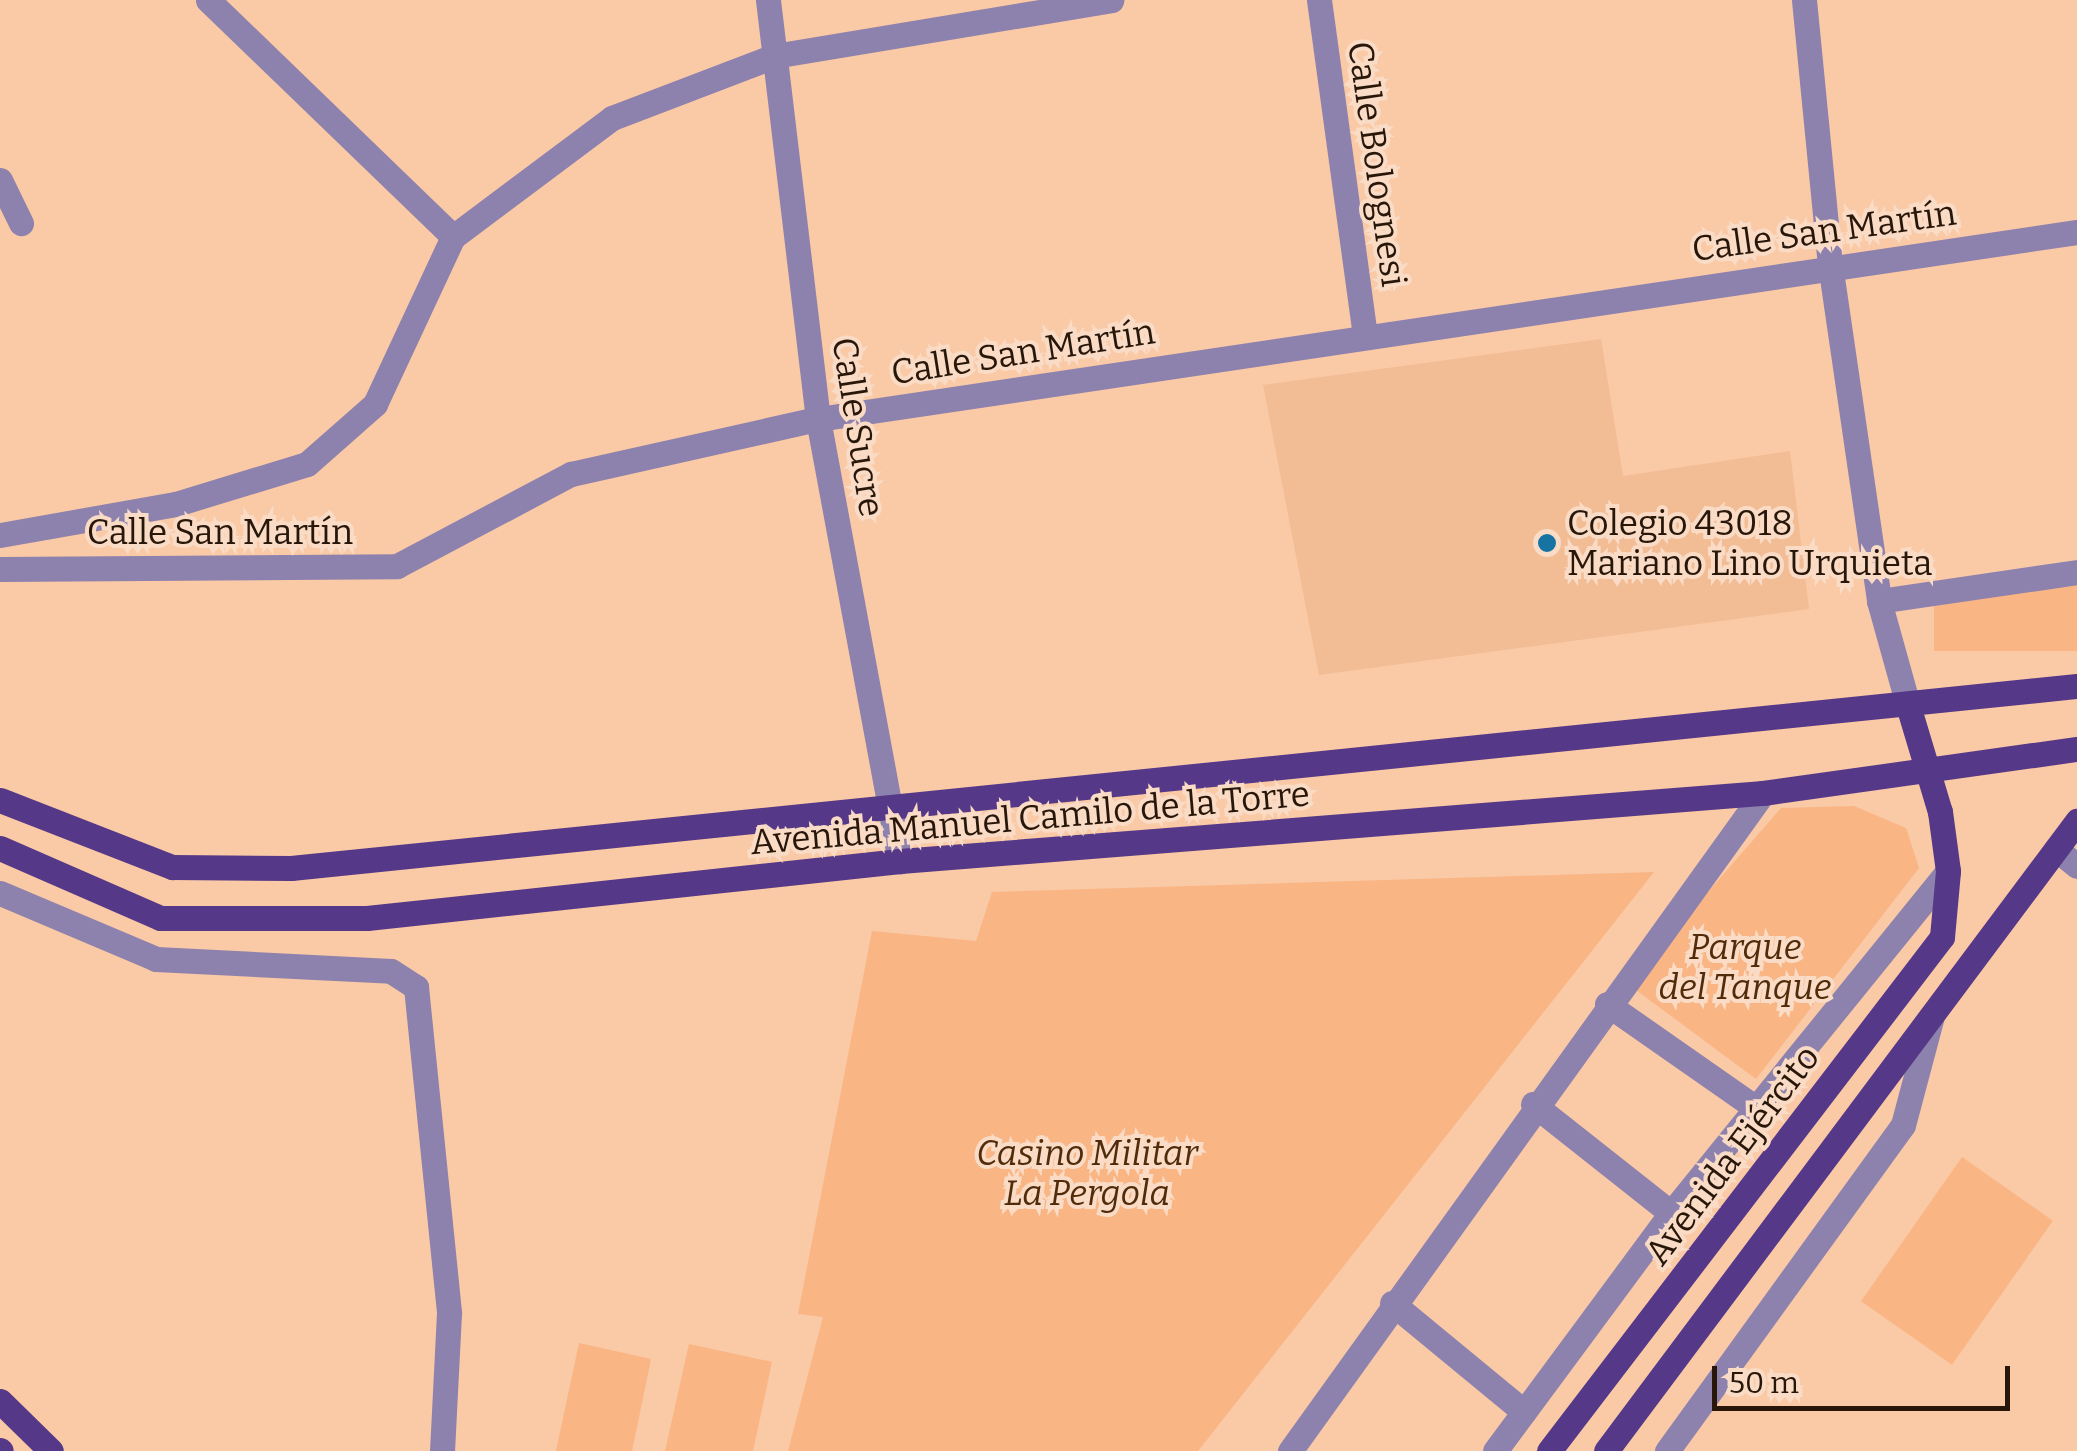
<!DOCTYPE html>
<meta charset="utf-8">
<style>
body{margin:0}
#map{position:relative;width:2077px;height:1451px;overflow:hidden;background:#fac9a6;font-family:Bitter,serif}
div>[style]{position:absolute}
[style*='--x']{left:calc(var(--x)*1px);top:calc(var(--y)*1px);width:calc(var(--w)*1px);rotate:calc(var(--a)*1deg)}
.built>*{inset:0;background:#f2bc95}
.green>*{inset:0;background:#f9b583;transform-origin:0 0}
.minor>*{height:25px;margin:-12.5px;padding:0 12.5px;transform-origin:12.5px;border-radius:12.5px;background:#8d81ad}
.major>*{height:25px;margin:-12.5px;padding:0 12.5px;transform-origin:12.5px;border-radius:12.5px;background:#553887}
.dots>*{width:28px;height:28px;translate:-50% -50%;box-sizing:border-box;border:5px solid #f9dbc6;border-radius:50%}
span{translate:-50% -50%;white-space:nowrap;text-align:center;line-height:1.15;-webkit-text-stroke:8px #f9dbc6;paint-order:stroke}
.street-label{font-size:35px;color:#281709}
.poi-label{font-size:35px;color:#281709}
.left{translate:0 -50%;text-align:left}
.park-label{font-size:35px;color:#522c0a;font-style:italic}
.scale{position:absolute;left:1712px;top:1366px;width:298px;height:45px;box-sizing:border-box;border:5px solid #281709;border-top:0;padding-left:12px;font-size:30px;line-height:35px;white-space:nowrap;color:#281709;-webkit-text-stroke:8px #f9dbc6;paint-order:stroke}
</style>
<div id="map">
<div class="built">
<div style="clip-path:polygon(1601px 339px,1623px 476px,1790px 451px,1809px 609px,1319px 675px,1263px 385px)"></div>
</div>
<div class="green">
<div style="left:2077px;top:585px;width:66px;height:143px;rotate:90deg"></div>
<div style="clip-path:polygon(1854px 806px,1906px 828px,1919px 868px,1756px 1079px,1628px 984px,1781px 808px)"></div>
<div style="clip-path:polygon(1654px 872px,1198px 1451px,788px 1451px,823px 1317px,798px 1314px,872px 931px,976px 941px,992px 892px)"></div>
<div style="left:1962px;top:1157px;width:111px;height:176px;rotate:35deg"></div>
<div style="clip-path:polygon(579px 1343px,651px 1359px,632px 1451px,556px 1451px)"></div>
<div style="clip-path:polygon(689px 1344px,772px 1362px,753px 1451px,665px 1451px)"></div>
</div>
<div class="minor">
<div style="--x:208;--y:0;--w:341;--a:44"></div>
<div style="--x:768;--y:0;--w:422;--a:83.2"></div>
<div style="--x:818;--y:419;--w:450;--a:79.5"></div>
<div style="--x:1319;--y:0;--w:339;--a:82.2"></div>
<div style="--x:1804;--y:0;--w:265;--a:84.4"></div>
<div style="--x:1830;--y:264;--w:341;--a:81.7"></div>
<div style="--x:1879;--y:601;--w:108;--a:74.4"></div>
<div style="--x:0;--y:180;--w:48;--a:64"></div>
<div style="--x:0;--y:535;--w:179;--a:-10"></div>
<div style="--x:176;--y:504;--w:137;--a:-17"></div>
<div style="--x:307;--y:464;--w:91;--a:-41.4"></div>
<div style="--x:375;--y:404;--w:184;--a:-65"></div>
<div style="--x:453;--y:237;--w:199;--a:-36.8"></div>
<div style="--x:612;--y:118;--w:173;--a:-20.9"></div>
<div style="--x:774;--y:56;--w:342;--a:-9.4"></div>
<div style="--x:0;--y:569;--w:397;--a:-0.4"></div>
<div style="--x:397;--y:566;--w:197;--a:-27.9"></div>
<div style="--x:571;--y:474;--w:253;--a:-12.6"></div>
<div style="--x:818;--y:419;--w:1273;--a:-8.45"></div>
<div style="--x:1879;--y:601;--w:200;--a:-8.3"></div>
<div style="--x:2056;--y:849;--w:27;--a:39"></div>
<div style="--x:0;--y:893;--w:169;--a:22.9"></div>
<div style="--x:156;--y:959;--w:235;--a:2.9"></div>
<div style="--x:391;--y:971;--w:30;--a:33"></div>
<div style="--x:416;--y:987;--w:328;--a:84.2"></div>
<div style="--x:449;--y:1313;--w:138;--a:92.9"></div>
<div style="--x:1607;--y:1004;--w:182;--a:34.9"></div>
<div style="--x:1533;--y:1104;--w:176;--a:38.3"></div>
<div style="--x:1392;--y:1303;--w:171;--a:39.5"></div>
<div style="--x:1290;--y:1451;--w:810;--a:-54.29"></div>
<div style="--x:1495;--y:1451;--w:296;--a:-53.5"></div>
<div style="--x:1671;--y:1213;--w:440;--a:-51"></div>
<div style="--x:1667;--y:1451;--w:402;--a:-54.1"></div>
<div style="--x:1903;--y:1125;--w:113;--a:-75.1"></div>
</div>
<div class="major">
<div style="--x:0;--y:800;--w:185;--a:21.3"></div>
<div style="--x:172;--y:867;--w:119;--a:0.5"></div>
<div style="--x:291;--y:868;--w:1795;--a:-5.82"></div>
<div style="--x:0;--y:848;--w:175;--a:23.6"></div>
<div style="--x:160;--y:918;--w:207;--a:0"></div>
<div style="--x:367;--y:918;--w:536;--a:-6.1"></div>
<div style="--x:900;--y:861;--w:866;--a:-4.51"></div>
<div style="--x:1763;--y:793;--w:317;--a:-8"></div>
<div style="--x:0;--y:1401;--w:71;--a:44.4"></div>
<div style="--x:0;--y:1450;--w:1;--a:45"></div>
<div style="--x:1549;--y:1451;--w:647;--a:-52.6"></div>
<div style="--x:1942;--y:937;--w:66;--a:-84.8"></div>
<div style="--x:1948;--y:871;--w:60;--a:-97.7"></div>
<div style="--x:1940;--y:812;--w:112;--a:-106.7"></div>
<div style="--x:1606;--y:1451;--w:787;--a:-53.22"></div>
</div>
<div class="dots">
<div style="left:1547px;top:543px;background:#1773a1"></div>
</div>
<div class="street-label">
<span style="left:1377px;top:164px;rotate:82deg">Calle Bolognesi</span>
<span style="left:1824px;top:231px;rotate:-8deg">Calle San Martín</span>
<span style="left:1023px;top:352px;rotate:-9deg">Calle San Martín</span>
<span style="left:858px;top:427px;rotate:81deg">Calle Sucre</span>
<span style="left:220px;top:532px">Calle San Martín</span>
<span style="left:1030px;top:818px;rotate:-5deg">Avenida Manuel Camilo de la Torre</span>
<span style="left:1732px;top:1155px;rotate:-53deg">Avenida Ejército</span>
</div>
<div class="poi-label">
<span class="left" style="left:1567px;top:543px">Colegio 43018<br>Mariano Lino Urquieta</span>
</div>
<div class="park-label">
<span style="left:1745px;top:967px">Parque<br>del Tanque</span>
<span style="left:1087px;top:1173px">Casino Militar<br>La Pergola</span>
</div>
<div class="scale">50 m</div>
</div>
